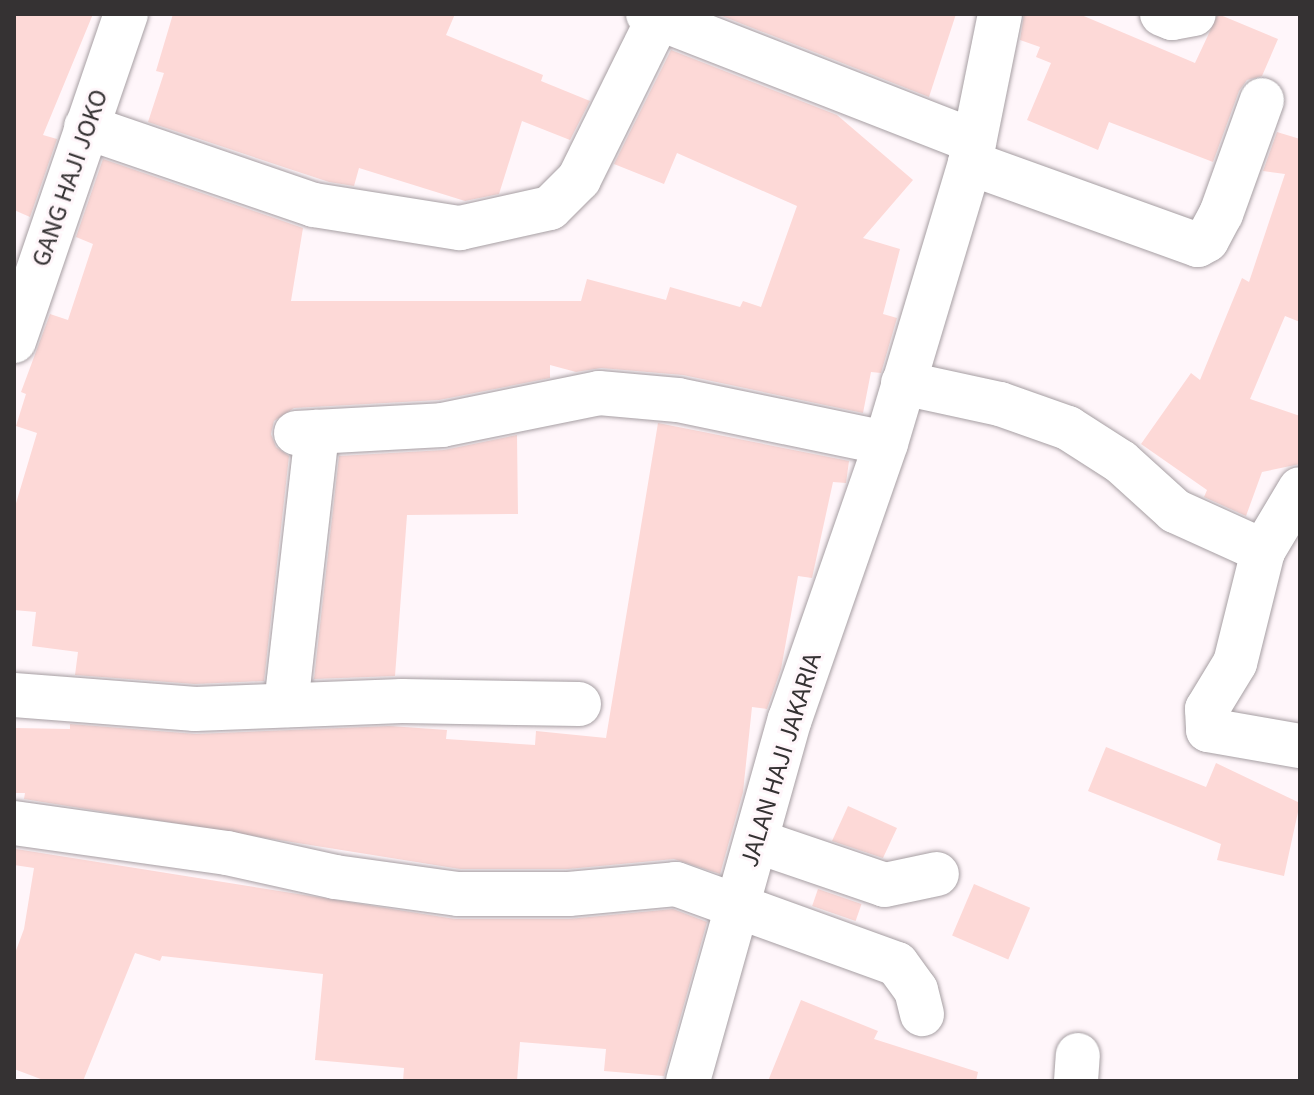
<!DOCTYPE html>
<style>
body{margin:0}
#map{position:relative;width:1314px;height:1095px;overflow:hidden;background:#fff6fa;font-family:"Source Sans 3",sans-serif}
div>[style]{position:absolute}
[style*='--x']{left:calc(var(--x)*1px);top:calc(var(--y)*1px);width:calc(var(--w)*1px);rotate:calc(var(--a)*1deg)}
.building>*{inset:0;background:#fdd9d7;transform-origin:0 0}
.roads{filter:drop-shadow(0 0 2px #a79fa3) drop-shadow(0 0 2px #a79fa3)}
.minor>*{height:44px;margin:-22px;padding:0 22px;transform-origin:22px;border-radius:22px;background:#fff}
span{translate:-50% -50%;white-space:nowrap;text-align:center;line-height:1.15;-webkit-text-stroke:6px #fff6fa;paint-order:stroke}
.street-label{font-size:26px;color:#353233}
.frame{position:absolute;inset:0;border:16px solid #353233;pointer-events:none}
</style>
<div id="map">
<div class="building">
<div style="clip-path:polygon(14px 14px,93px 14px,43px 135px,57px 139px,30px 217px,14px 210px)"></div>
<div style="clip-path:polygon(173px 14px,455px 14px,446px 35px,543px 75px,541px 81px,590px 101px,570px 140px,522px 121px,499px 194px,465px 201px,359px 168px,354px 186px,329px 182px,148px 122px,164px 73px,156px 71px)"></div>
<div style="clip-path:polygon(717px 14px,956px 14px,929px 97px)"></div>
<div style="clip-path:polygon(1024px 14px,1079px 14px,1195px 63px,1218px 14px,1278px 39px,1262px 76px,1247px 80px,1239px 91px,1213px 162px,1109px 122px,1098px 150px,1027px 120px,1051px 63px,1036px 57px,1040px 47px,1020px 40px)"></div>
<div style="clip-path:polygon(671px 50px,837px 115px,913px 180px,863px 238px,900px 249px,883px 314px,897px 318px,881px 373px,871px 372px,863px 413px,683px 375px,601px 368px,576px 372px,550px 365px,550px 378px,439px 400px,294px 408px,274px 421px,271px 434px,276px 447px,289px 456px,264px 681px,195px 684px,75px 675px,78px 652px,32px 646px,36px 612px,14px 610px,14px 510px,37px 433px,16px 426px,26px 394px,21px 392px,50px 314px,68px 320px,93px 244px,76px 237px,103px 159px,303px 228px,291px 301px,581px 301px,587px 279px,666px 300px,670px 287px,740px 307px,743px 301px,761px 307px,797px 206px,677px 153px,664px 184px,614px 164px)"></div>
<div style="clip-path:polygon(1277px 132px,1300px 139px,1300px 322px,1285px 316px,1250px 399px,1300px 416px,1300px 464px,1262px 472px,1246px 516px,1204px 497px,1207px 490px,1141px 444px,1191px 373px,1200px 380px,1242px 278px,1249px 282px,1285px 174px,1263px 171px)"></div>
<div style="clip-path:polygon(658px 423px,849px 461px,846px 483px,833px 482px,812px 578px,798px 576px,781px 669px,767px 709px,752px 707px,743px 792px,720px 874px,674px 859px,568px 869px,460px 869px,24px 799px,25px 793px,14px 793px,14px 728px,70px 729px,70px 724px,196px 734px,390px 726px,447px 730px,446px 739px,535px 745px,536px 731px,606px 738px)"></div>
<div style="clip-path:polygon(517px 435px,518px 514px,407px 515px,395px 676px,314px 679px,339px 456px,444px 450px)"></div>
<div style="clip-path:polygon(1106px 747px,1206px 787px,1216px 763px,1300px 803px,1284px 876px,1217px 860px,1221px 844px,1088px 791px)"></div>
<div style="clip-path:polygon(848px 806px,897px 828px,883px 858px,832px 841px)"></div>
<div style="clip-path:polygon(16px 849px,455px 919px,569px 919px,673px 909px,707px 922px,664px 1076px,604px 1071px,606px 1049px,520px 1042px,517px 1081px,403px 1081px,404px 1068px,315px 1060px,323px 974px,162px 956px,160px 961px,135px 953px,83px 1081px,46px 1081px,14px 1069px,14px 956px,24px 929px,34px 868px,14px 865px)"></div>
<div style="left:974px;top:884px;width:61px;height:56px;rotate:23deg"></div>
<div style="left:818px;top:889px;width:46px;height:18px;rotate:19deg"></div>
<div style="clip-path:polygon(801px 1000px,878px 1031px,874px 1039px,978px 1072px,976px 1081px,768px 1081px)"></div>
</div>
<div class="roads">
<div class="minor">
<div style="--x:648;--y:14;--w:350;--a:21.3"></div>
<div style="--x:1162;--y:14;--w:11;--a:22"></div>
<div style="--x:1172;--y:18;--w:22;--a:-10"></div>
<div style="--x:86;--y:127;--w:241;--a:18.9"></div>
<div style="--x:314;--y:205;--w:148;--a:9"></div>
<div style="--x:460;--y:228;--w:92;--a:-12.5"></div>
<div style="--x:550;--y:208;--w:41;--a:-45"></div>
<div style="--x:579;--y:179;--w:178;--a:-63.7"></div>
<div style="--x:970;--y:163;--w:242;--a:19.8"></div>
<div style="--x:1198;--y:245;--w:10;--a:-29"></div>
<div style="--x:1207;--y:240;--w:30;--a:-62"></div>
<div style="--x:1221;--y:214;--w:121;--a:-70.2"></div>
<div style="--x:14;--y:341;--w:346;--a:-71.1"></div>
<div style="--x:903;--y:383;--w:99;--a:12.2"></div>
<div style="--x:1000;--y:404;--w:72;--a:19.4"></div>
<div style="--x:1068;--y:428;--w:63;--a:32.7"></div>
<div style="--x:1121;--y:462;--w:73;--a:42.2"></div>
<div style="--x:1175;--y:511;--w:97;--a:24.4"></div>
<div style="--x:1263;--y:551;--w:115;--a:104"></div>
<div style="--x:1235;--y:663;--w:54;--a:121.3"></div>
<div style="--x:1207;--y:709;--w:21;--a:87"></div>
<div style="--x:1208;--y:730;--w:93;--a:9.9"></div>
<div style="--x:296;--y:433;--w:146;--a:-3.1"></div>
<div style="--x:442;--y:425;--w:160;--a:-11.5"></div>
<div style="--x:599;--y:393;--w:79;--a:5.1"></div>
<div style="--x:678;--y:400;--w:212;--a:11.7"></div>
<div style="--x:1263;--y:551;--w:72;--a:-59.2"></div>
<div style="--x:14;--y:695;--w:182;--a:4.4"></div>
<div style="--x:195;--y:709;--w:207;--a:-2.2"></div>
<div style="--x:402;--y:701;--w:177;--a:1"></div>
<div style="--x:286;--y:705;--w:275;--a:-83.5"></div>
<div style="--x:14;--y:823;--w:215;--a:8"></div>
<div style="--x:227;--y:853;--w:111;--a:12.5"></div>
<div style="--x:335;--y:877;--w:124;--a:7.9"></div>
<div style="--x:458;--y:894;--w:111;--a:0"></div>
<div style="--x:569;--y:894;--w:107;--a:-5.3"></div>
<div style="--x:676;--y:884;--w:235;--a:19.9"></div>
<div style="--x:897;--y:964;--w:32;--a:54"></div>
<div style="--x:916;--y:990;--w:25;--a:76"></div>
<div style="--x:756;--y:841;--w:136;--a:18.8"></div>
<div style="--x:885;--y:885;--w:53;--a:-11.9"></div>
<div style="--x:688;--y:1081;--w:376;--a:-74.3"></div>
<div style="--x:790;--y:719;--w:292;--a:-70.8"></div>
<div style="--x:886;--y:443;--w:292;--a:-73.3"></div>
<div style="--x:970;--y:163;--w:152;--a:-78.6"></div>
<div style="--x:1076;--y:1081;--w:26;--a:-86"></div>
</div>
</div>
<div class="street-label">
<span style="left:70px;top:178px;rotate:-71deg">GANG HAJI JOKO</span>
<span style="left:781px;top:760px;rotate:-73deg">JALAN HAJI JAKARIA</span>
</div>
<div class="frame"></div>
</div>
